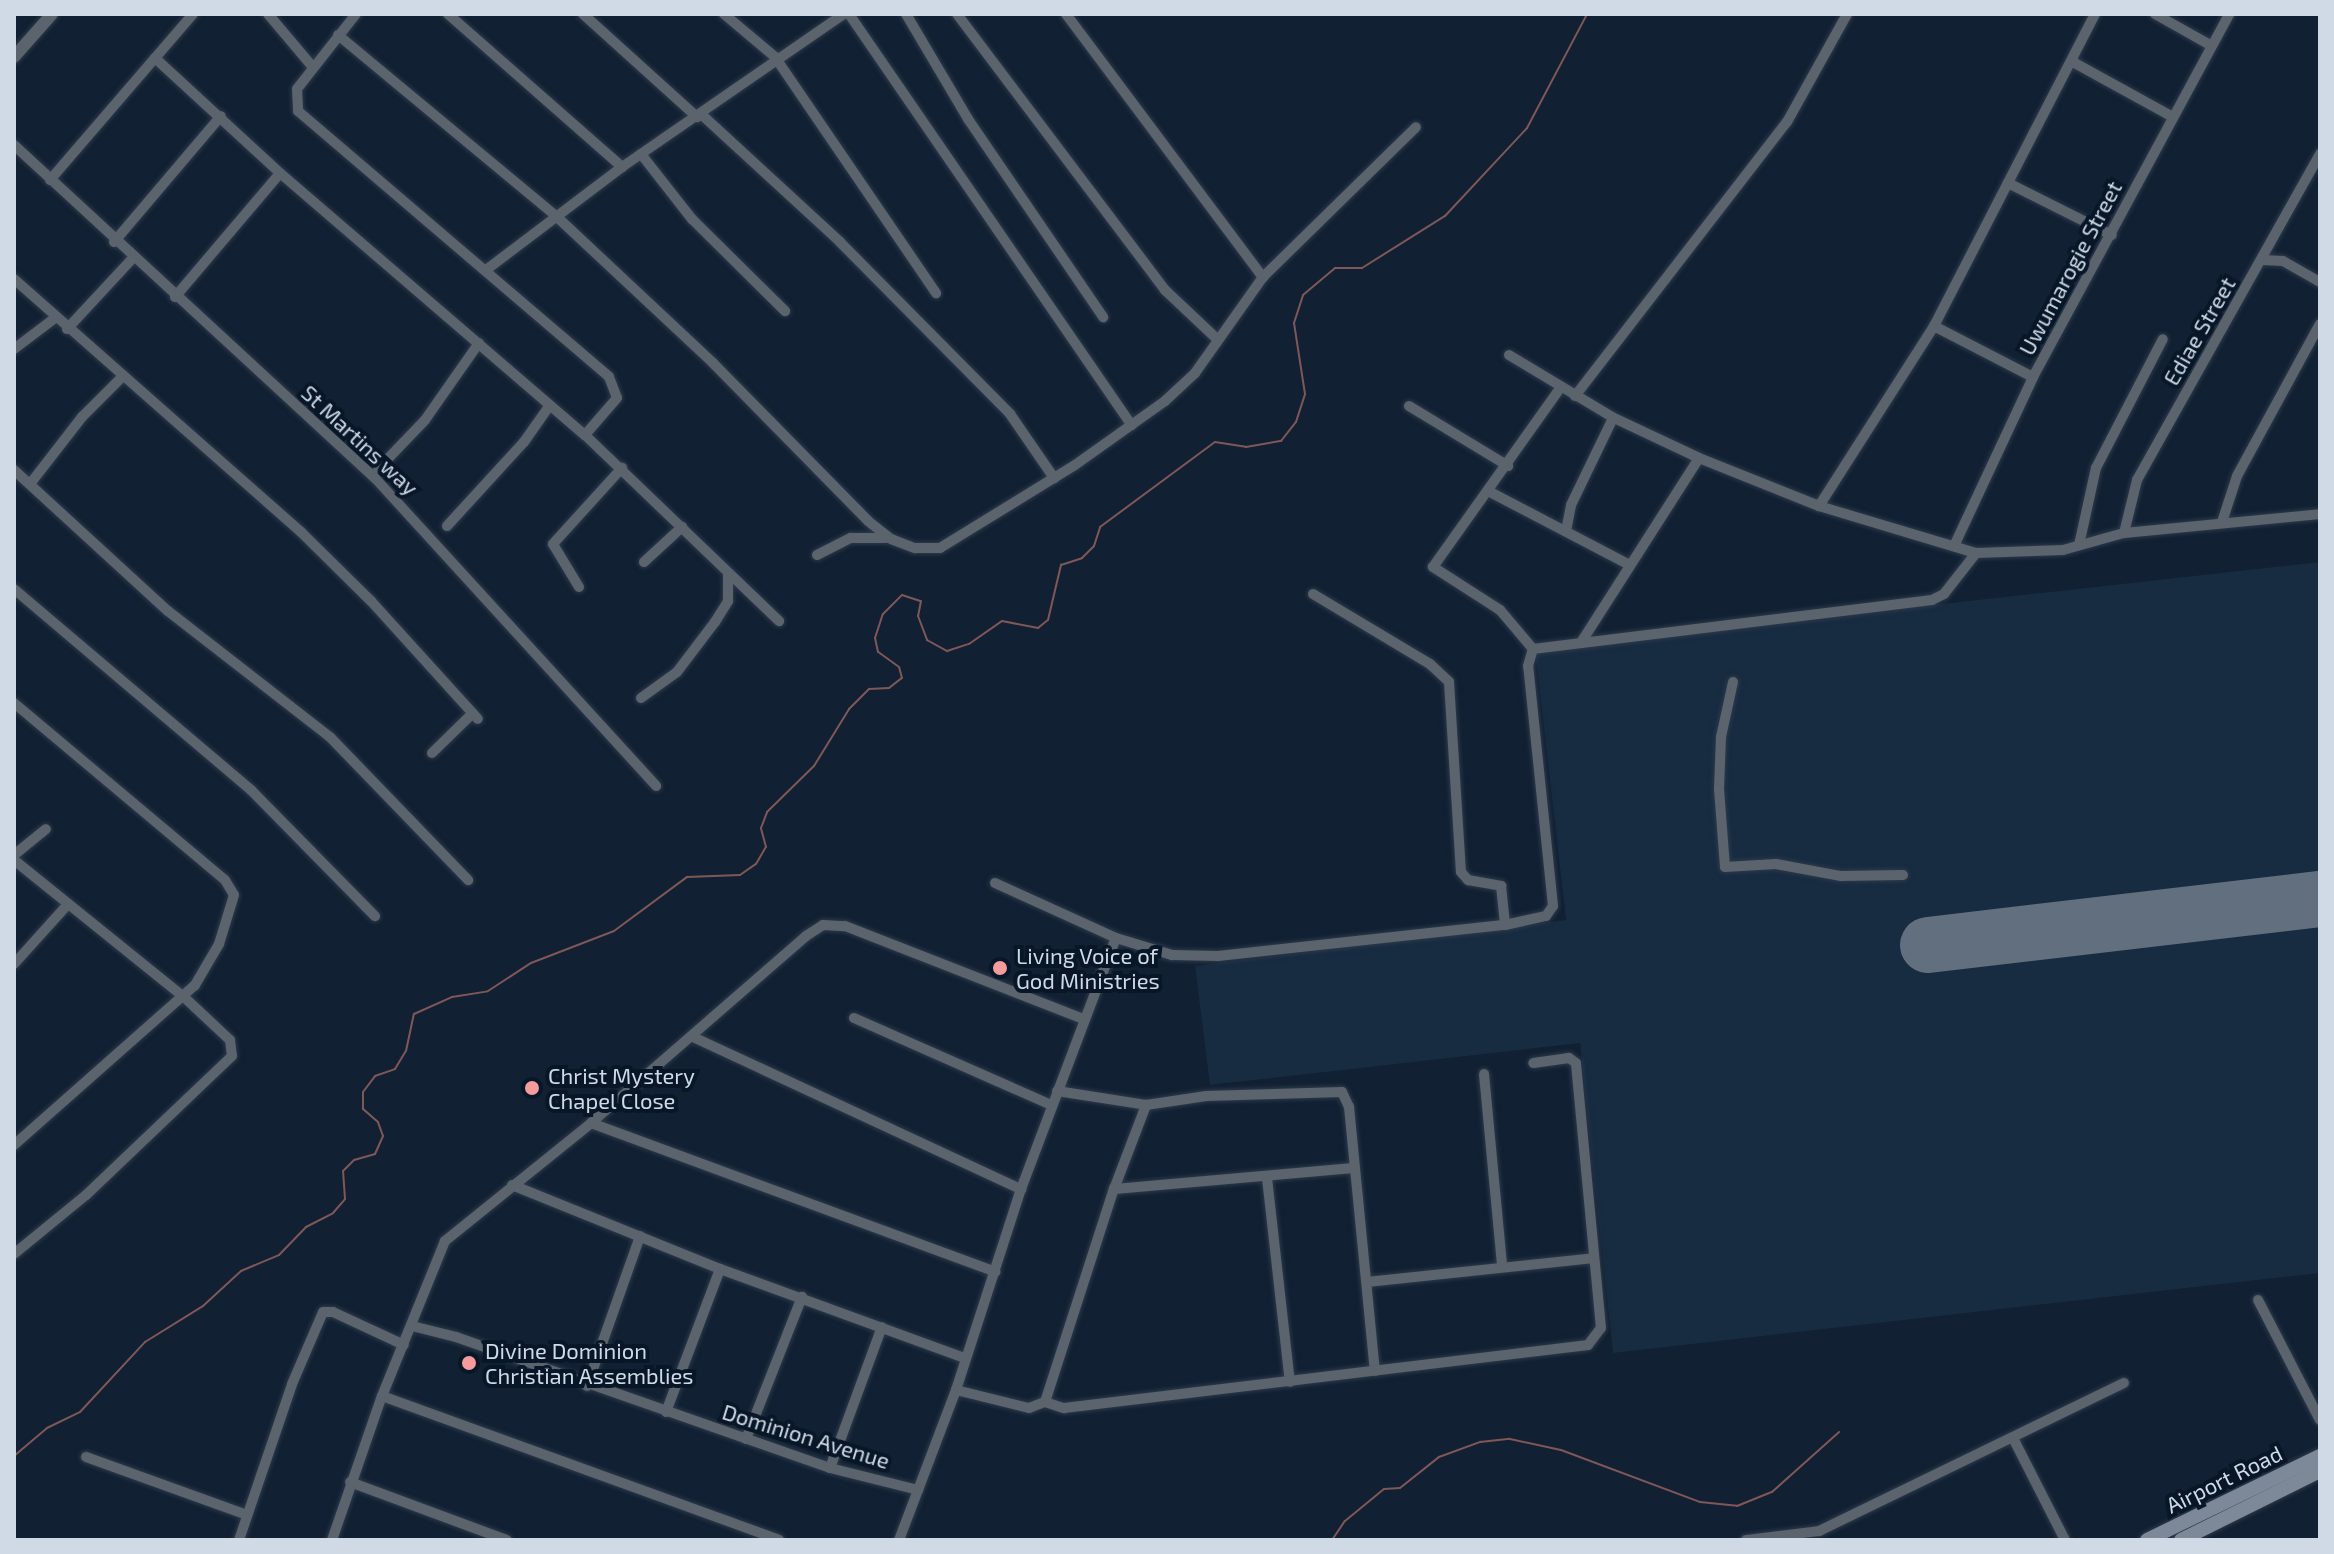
<!DOCTYPE html>
<style>
body{margin:0}
#map{position:relative;width:2334px;height:1554px;overflow:hidden;background:#112032;font-family:"Exo 2",sans-serif}
div>[style]{position:absolute}
[style*='--x']{left:calc(var(--x)*1px);top:calc(var(--y)*1px);width:calc(var(--w)*1px);rotate:calc(var(--a)*1deg)}
.built>*{inset:0;background:#172b41}
.stream>*{height:2px;margin:-1px;padding:0 1px;transform-origin:1px;border-radius:1px;background:#805757}
.runway>*{height:56px;margin:-28px;padding:0 28px;transform-origin:28px;border-radius:28px;background:#626f7f}
.roads{filter:drop-shadow(0 0 2px #2c3a4b) drop-shadow(0 0 2px #2c3a4b)}
.minor>*{height:10px;margin:-5px;padding:0 5px;transform-origin:5px;border-radius:5px;background:#5b636d}
.tertiary>*{height:12px;margin:-6px;padding:0 6px;transform-origin:6px;border-radius:6px;background:#5b636d}
.secondary>*{height:14px;margin:-7px;padding:0 7px;transform-origin:7px;border-radius:7px;background:#7d8999}
.dots>*{width:22px;height:22px;translate:-50% -50%;box-sizing:border-box;border:4px solid #081728;border-radius:50%}
span{translate:-50% -50%;white-space:nowrap;text-align:center;line-height:1.15;-webkit-text-stroke:8px #081728;paint-order:stroke}
.street-label{font-size:22px;color:#d0dae7}
.poi-label{font-size:22px;color:#d0dae7}
.left{translate:0 -50%;text-align:left}
.frame{position:absolute;inset:0;border:16px solid #d0dae7;pointer-events:none}
</style>
<div id="map">
<div class="built">
<div style="clip-path:polygon(2320px 562px,2320px 1273px,1613px 1353px,1580px 1043px,1210px 1085px,1195px 966px,1566px 920px,1535px 649px)"></div>
</div>
<div class="stream">
<div style="--x:14;--y:1456;--w:43;--a:-40.3"></div>
<div style="--x:47;--y:1428;--w:37;--a:-26"></div>
<div style="--x:80;--y:1412;--w:96;--a:-47.1"></div>
<div style="--x:145;--y:1342;--w:68;--a:-31.8"></div>
<div style="--x:203;--y:1306;--w:52;--a:-42.6"></div>
<div style="--x:241;--y:1271;--w:41;--a:-22.8"></div>
<div style="--x:279;--y:1255;--w:39;--a:-46"></div>
<div style="--x:306;--y:1227;--w:30;--a:-27"></div>
<div style="--x:333;--y:1213;--w:18;--a:-49"></div>
<div style="--x:345;--y:1199;--w:28;--a:-94"></div>
<div style="--x:343;--y:1171;--w:16;--a:-45"></div>
<div style="--x:354;--y:1160;--w:22;--a:-16"></div>
<div style="--x:375;--y:1154;--w:20;--a:-66"></div>
<div style="--x:383;--y:1136;--w:15;--a:-110"></div>
<div style="--x:378;--y:1122;--w:20;--a:-139"></div>
<div style="--x:363;--y:1109;--w:17;--a:-90"></div>
<div style="--x:363;--y:1092;--w:20;--a:-53"></div>
<div style="--x:375;--y:1076;--w:21;--a:-19"></div>
<div style="--x:395;--y:1069;--w:21;--a:-59"></div>
<div style="--x:406;--y:1051;--w:38;--a:-78"></div>
<div style="--x:414;--y:1014;--w:42;--a:-24.1"></div>
<div style="--x:452;--y:997;--w:36;--a:-9"></div>
<div style="--x:488;--y:991;--w:51;--a:-33.1"></div>
<div style="--x:531;--y:963;--w:89;--a:-21.1"></div>
<div style="--x:614;--y:931;--w:91;--a:-36.5"></div>
<div style="--x:687;--y:877;--w:53;--a:-2.2"></div>
<div style="--x:740;--y:875;--w:19;--a:-35"></div>
<div style="--x:756;--y:864;--w:20;--a:-60"></div>
<div style="--x:766;--y:847;--w:20;--a:-105"></div>
<div style="--x:761;--y:828;--w:17;--a:-69"></div>
<div style="--x:767;--y:812;--w:66;--a:-44.4"></div>
<div style="--x:814;--y:766;--w:67;--a:-58.4"></div>
<div style="--x:849;--y:709;--w:28;--a:-45"></div>
<div style="--x:869;--y:689;--w:20;--a:-3"></div>
<div style="--x:889;--y:688;--w:16;--a:-38"></div>
<div style="--x:902;--y:678;--w:11;--a:-105"></div>
<div style="--x:899;--y:667;--w:26;--a:-144"></div>
<div style="--x:878;--y:652;--w:14;--a:-102"></div>
<div style="--x:875;--y:638;--w:25;--a:-72"></div>
<div style="--x:883;--y:614;--w:27;--a:-45"></div>
<div style="--x:902;--y:595;--w:20;--a:18"></div>
<div style="--x:921;--y:601;--w:15;--a:101"></div>
<div style="--x:918;--y:616;--w:26;--a:69"></div>
<div style="--x:927;--y:640;--w:23;--a:29"></div>
<div style="--x:947;--y:651;--w:23;--a:-18"></div>
<div style="--x:969;--y:644;--w:40;--a:-34.9"></div>
<div style="--x:1002;--y:621;--w:37;--a:11"></div>
<div style="--x:1038;--y:628;--w:13;--a:-39"></div>
<div style="--x:1048;--y:620;--w:57;--a:-76.7"></div>
<div style="--x:1061;--y:565;--w:22;--a:-18"></div>
<div style="--x:1082;--y:558;--w:17;--a:-45"></div>
<div style="--x:1094;--y:546;--w:20;--a:-72"></div>
<div style="--x:1100;--y:527;--w:143;--a:-36.5"></div>
<div style="--x:1215;--y:442;--w:31;--a:9"></div>
<div style="--x:1246;--y:447;--w:36;--a:-10"></div>
<div style="--x:1281;--y:441;--w:24;--a:-52"></div>
<div style="--x:1296;--y:422;--w:29;--a:-72"></div>
<div style="--x:1305;--y:394;--w:72;--a:-98.8"></div>
<div style="--x:1294;--y:323;--w:29;--a:-72"></div>
<div style="--x:1303;--y:295;--w:42;--a:-40.2"></div>
<div style="--x:1335;--y:268;--w:27;--a:0"></div>
<div style="--x:1362;--y:268;--w:98;--a:-32.1"></div>
<div style="--x:1445;--y:216;--w:120;--a:-47"></div>
<div style="--x:1527;--y:128;--w:129;--a:-62.2"></div>
<div style="--x:1332;--y:1540;--w:23;--a:-56"></div>
<div style="--x:1345;--y:1521;--w:50;--a:-39.4"></div>
<div style="--x:1384;--y:1489;--w:16;--a:-4"></div>
<div style="--x:1400;--y:1488;--w:50;--a:-38.5"></div>
<div style="--x:1439;--y:1457;--w:44;--a:-20.1"></div>
<div style="--x:1480;--y:1442;--w:30;--a:-6"></div>
<div style="--x:1510;--y:1439;--w:52;--a:12.2"></div>
<div style="--x:1561;--y:1450;--w:148;--a:20.5"></div>
<div style="--x:1700;--y:1502;--w:37;--a:6"></div>
<div style="--x:1737;--y:1506;--w:38;--a:-22"></div>
<div style="--x:1772;--y:1492;--w:90;--a:-41.8"></div>
</div>
<div class="runway">
<div style="--x:1928;--y:945;--w:395;--a:-6.7"></div>
</div>
<div class="roads">
<div class="minor">
<div style="--x:193;--y:14;--w:58;--a:130.8"></div>
<div style="--x:155;--y:58;--w:170;--a:42.6"></div>
<div style="--x:280;--y:173;--w:402;--a:40.7"></div>
<div style="--x:585;--y:435;--w:269;--a:43.8"></div>
<div style="--x:268;--y:14;--w:68;--a:49.8"></div>
<div style="--x:356;--y:14;--w:95;--a:128.2"></div>
<div style="--x:297;--y:89;--w:22;--a:87"></div>
<div style="--x:298;--y:111;--w:409;--a:40.5"></div>
<div style="--x:609;--y:377;--w:22;--a:69"></div>
<div style="--x:617;--y:398;--w:49;--a:130.9"></div>
<div style="--x:448;--y:14;--w:232;--a:41.3"></div>
<div style="--x:583;--y:14;--w:154;--a:42.1"></div>
<div style="--x:724;--y:14;--w:67;--a:40.1"></div>
<div style="--x:775;--y:57;--w:286;--a:55.7"></div>
<div style="--x:849;--y:14;--w:499;--a:55.5"></div>
<div style="--x:906;--y:14;--w:122;--a:59.4"></div>
<div style="--x:968;--y:119;--w:240;--a:55.7"></div>
<div style="--x:957;--y:14;--w:346;--a:53"></div>
<div style="--x:1165;--y:290;--w:70;--a:43.3"></div>
<div style="--x:1066;--y:14;--w:329;--a:53.2"></div>
<div style="--x:2155;--y:14;--w:65;--a:29.3"></div>
<div style="--x:338;--y:35;--w:283;--a:39.7"></div>
<div style="--x:556;--y:216;--w:215;--a:43.1"></div>
<div style="--x:713;--y:363;--w:221;--a:45.5"></div>
<div style="--x:868;--y:521;--w:29;--a:38"></div>
<div style="--x:891;--y:539;--w:26;--a:21"></div>
<div style="--x:915;--y:548;--w:25;--a:0"></div>
<div style="--x:940;--y:548;--w:158;--a:-31.6"></div>
<div style="--x:1075;--y:465;--w:110;--a:-35.4"></div>
<div style="--x:1165;--y:401;--w:41;--a:-43"></div>
<div style="--x:1195;--y:373;--w:118;--a:-54.7"></div>
<div style="--x:1263;--y:277;--w:214;--a:-44.4"></div>
<div style="--x:2071;--y:61;--w:116;--a:28.8"></div>
<div style="--x:701;--y:114;--w:189;--a:42.6"></div>
<div style="--x:840;--y:242;--w:242;--a:45.3"></div>
<div style="--x:1010;--y:414;--w:78;--a:55.5"></div>
<div style="--x:14;--y:145;--w:491;--a:42.7"></div>
<div style="--x:375;--y:478;--w:417;--a:47.6"></div>
<div style="--x:641;--y:154;--w:83;--a:51.9"></div>
<div style="--x:692;--y:219;--w:131;--a:44.7"></div>
<div style="--x:50;--y:180;--w:161;--a:-49.3"></div>
<div style="--x:2008;--y:183;--w:116;--a:26.6"></div>
<div style="--x:114;--y:242;--w:165;--a:-49.7"></div>
<div style="--x:2263;--y:260;--w:20;--a:3"></div>
<div style="--x:2283;--y:261;--w:43;--a:29.6"></div>
<div style="--x:486;--y:270;--w:171;--a:-37.1"></div>
<div style="--x:622;--y:167;--w:270;--a:-34.6"></div>
<div style="--x:14;--y:279;--w:383;--a:41.4"></div>
<div style="--x:301;--y:532;--w:98;--a:44.6"></div>
<div style="--x:371;--y:601;--w:159;--a:47.8"></div>
<div style="--x:175;--y:297;--w:162;--a:-49.7"></div>
<div style="--x:1934;--y:326;--w:111;--a:27.3"></div>
<div style="--x:67;--y:329;--w:97;--a:-47.1"></div>
<div style="--x:14;--y:349;--w:51;--a:-37.1"></div>
<div style="--x:1509;--y:355;--w:120;--a:31"></div>
<div style="--x:1612;--y:417;--w:96;--a:25.2"></div>
<div style="--x:1699;--y:458;--w:129;--a:21.8"></div>
<div style="--x:1819;--y:506;--w:164;--a:16.7"></div>
<div style="--x:1976;--y:553;--w:87;--a:-2"></div>
<div style="--x:2063;--y:550;--w:63;--a:-15.6"></div>
<div style="--x:2124;--y:533;--w:197;--a:-5.5"></div>
<div style="--x:1575;--y:396;--w:346;--a:-52.3"></div>
<div style="--x:1787;--y:122;--w:124;--a:-60.9"></div>
<div style="--x:1409;--y:406;--w:116;--a:31.2"></div>
<div style="--x:378;--y:469;--w:68;--a:-46.2"></div>
<div style="--x:425;--y:420;--w:94;--a:-55"></div>
<div style="--x:14;--y:470;--w:209;--a:42.5"></div>
<div style="--x:168;--y:611;--w:205;--a:37.9"></div>
<div style="--x:330;--y:737;--w:199;--a:46"></div>
<div style="--x:30;--y:484;--w:85;--a:-52.2"></div>
<div style="--x:82;--y:417;--w:57;--a:-45"></div>
<div style="--x:1490;--y:492;--w:156;--a:27.6"></div>
<div style="--x:1819;--y:506;--w:214;--a:-57.4"></div>
<div style="--x:1934;--y:326;--w:351;--a:-62.7"></div>
<div style="--x:2222;--y:522;--w:48;--a:-71.9"></div>
<div style="--x:2237;--y:476;--w:173;--a:-61.4"></div>
<div style="--x:447;--y:526;--w:114;--a:-47.5"></div>
<div style="--x:524;--y:442;--w:45;--a:-54.9"></div>
<div style="--x:1566;--y:531;--w:26;--a:-79"></div>
<div style="--x:1571;--y:505;--w:94;--a:-64.2"></div>
<div style="--x:2124;--y:533;--w:55;--a:-76.2"></div>
<div style="--x:2137;--y:480;--w:374;--a:-60.7"></div>
<div style="--x:2079;--y:545;--w:79;--a:-77.6"></div>
<div style="--x:2096;--y:468;--w:145;--a:-62.6"></div>
<div style="--x:1954;--y:546;--w:187;--a:-64.9"></div>
<div style="--x:2033;--y:377;--w:413;--a:-61.6"></div>
<div style="--x:817;--y:555;--w:38;--a:-27"></div>
<div style="--x:851;--y:538;--w:35;--a:0"></div>
<div style="--x:644;--y:562;--w:52;--a:-42.6"></div>
<div style="--x:579;--y:587;--w:50;--a:-121.2"></div>
<div style="--x:553;--y:544;--w:103;--a:-47.8"></div>
<div style="--x:14;--y:589;--w:311;--a:40.3"></div>
<div style="--x:251;--y:790;--w:177;--a:45.5"></div>
<div style="--x:1313;--y:594;--w:136;--a:30.9"></div>
<div style="--x:1430;--y:664;--w:26;--a:43"></div>
<div style="--x:1449;--y:682;--w:190;--a:86.4"></div>
<div style="--x:1461;--y:872;--w:11;--a:49"></div>
<div style="--x:1468;--y:880;--w:34;--a:10"></div>
<div style="--x:1501;--y:886;--w:39;--a:84"></div>
<div style="--x:1582;--y:641;--w:217;--a:-57.4"></div>
<div style="--x:1533;--y:649;--w:402;--a:-7"></div>
<div style="--x:1932;--y:600;--w:13;--a:-27"></div>
<div style="--x:1944;--y:594;--w:52;--a:-52"></div>
<div style="--x:1533;--y:649;--w:51;--a:-130.2"></div>
<div style="--x:1500;--y:610;--w:80;--a:-147.3"></div>
<div style="--x:1433;--y:567;--w:221;--a:-54.6"></div>
<div style="--x:1733;--y:682;--w:56;--a:102.3"></div>
<div style="--x:1721;--y:737;--w:52;--a:92.2"></div>
<div style="--x:1719;--y:789;--w:78;--a:85.6"></div>
<div style="--x:1725;--y:867;--w:51;--a:-3.4"></div>
<div style="--x:1776;--y:864;--w:65;--a:10.6"></div>
<div style="--x:1840;--y:876;--w:63;--a:-0.9"></div>
<div style="--x:641;--y:698;--w:44;--a:-35.8"></div>
<div style="--x:677;--y:672;--w:63;--a:-52.8"></div>
<div style="--x:715;--y:622;--w:25;--a:-58"></div>
<div style="--x:728;--y:601;--w:26;--a:-90"></div>
<div style="--x:14;--y:703;--w:275;--a:40"></div>
<div style="--x:225;--y:880;--w:17;--a:59"></div>
<div style="--x:234;--y:895;--w:51;--a:107"></div>
<div style="--x:219;--y:944;--w:48;--a:120.3"></div>
<div style="--x:195;--y:985;--w:242;--a:138.5"></div>
<div style="--x:432;--y:753;--w:57;--a:-44.3"></div>
<div style="--x:14;--y:855;--w:41;--a:-39.1"></div>
<div style="--x:14;--y:860;--w:218;--a:38.9"></div>
<div style="--x:184;--y:997;--w:63;--a:43.1"></div>
<div style="--x:230;--y:1040;--w:16;--a:83"></div>
<div style="--x:232;--y:1056;--w:202;--a:136.4"></div>
<div style="--x:86;--y:1195;--w:93;--a:140.7"></div>
<div style="--x:995;--y:883;--w:133;--a:24.4"></div>
<div style="--x:1116;--y:938;--w:59;--a:16.9"></div>
<div style="--x:1172;--y:955;--w:46;--a:1.2"></div>
<div style="--x:1218;--y:956;--w:289;--a:-6.2"></div>
<div style="--x:1505;--y:925;--w:42;--a:-12.4"></div>
<div style="--x:1546;--y:916;--w:12;--a:-55"></div>
<div style="--x:1553;--y:906;--w:241;--a:-95.9"></div>
<div style="--x:1528;--y:666;--w:18;--a:-74"></div>
<div style="--x:14;--y:964;--w:81;--a:-48"></div>
<div style="--x:854;--y:1018;--w:215;--a:23.8"></div>
<div style="--x:693;--y:1037;--w:362;--a:24.9"></div>
<div style="--x:1484;--y:1074;--w:193;--a:84.6"></div>
<div style="--x:1057;--y:1091;--w:90;--a:8.9"></div>
<div style="--x:1146;--y:1105;--w:61;--a:-8.5"></div>
<div style="--x:1206;--y:1096;--w:136;--a:-1.7"></div>
<div style="--x:1342;--y:1092;--w:17;--a:65"></div>
<div style="--x:1349;--y:1107;--w:265;--a:84.4"></div>
<div style="--x:591;--y:1123;--w:431;--a:20.2"></div>
<div style="--x:1267;--y:1178;--w:205;--a:83.6"></div>
<div style="--x:512;--y:1185;--w:224;--a:22"></div>
<div style="--x:720;--y:1269;--w:260;--a:20"></div>
<div style="--x:1114;--y:1189;--w:90;--a:-69.1"></div>
<div style="--x:1367;--y:1282;--w:228;--a:-6"></div>
<div style="--x:2258;--y:1300;--w:135;--a:62.7"></div>
<div style="--x:412;--y:1326;--w:45;--a:14"></div>
<div style="--x:456;--y:1337;--w:396;--a:19.3"></div>
<div style="--x:830;--y:1468;--w:91;--a:14"></div>
<div style="--x:587;--y:1386;--w:159;--a:-70.5"></div>
<div style="--x:956;--y:1390;--w:75;--a:13.9"></div>
<div style="--x:1029;--y:1408;--w:17;--a:-21"></div>
<div style="--x:1045;--y:1402;--w:20;--a:18"></div>
<div style="--x:1064;--y:1408;--w:528;--a:-6.86"></div>
<div style="--x:1588;--y:1345;--w:21;--a:-53"></div>
<div style="--x:1601;--y:1328;--w:266;--a:-95.4"></div>
<div style="--x:1576;--y:1063;--w:9;--a:-144"></div>
<div style="--x:1569;--y:1058;--w:36;--a:172"></div>
<div style="--x:382;--y:1396;--w:422;--a:19.9"></div>
<div style="--x:1045;--y:1402;--w:224;--a:-72.1"></div>
<div style="--x:1114;--y:1189;--w:241;--a:-5"></div>
<div style="--x:666;--y:1412;--w:153;--a:-69.3"></div>
<div style="--x:2013;--y:1438;--w:114;--a:63"></div>
<div style="--x:746;--y:1439;--w:153;--a:-68.5"></div>
<div style="--x:86;--y:1457;--w:171;--a:19.8"></div>
<div style="--x:830;--y:1468;--w:150;--a:-69.8"></div>
<div style="--x:350;--y:1482;--w:167;--a:20.3"></div>
<div style="--x:239;--y:1540;--w:165;--a:-71.2"></div>
<div style="--x:292;--y:1384;--w:78;--a:-66.7"></div>
<div style="--x:323;--y:1312;--w:10;--a:0"></div>
<div style="--x:333;--y:1312;--w:78;--a:24.9"></div>
<div style="--x:332;--y:1540;--w:152;--a:-70.9"></div>
<div style="--x:382;--y:1396;--w:167;--a:-67.9"></div>
<div style="--x:445;--y:1241;--w:188;--a:-38.9"></div>
<div style="--x:591;--y:1123;--w:285;--a:-41"></div>
<div style="--x:806;--y:936;--w:20;--a:-33"></div>
<div style="--x:823;--y:925;--w:22;--a:3"></div>
<div style="--x:845;--y:926;--w:256;--a:21.3"></div>
<div style="--x:899;--y:1540;--w:160;--a:-69.2"></div>
<div style="--x:956;--y:1390;--w:211;--a:-72.1"></div>
<div style="--x:1021;--y:1189;--w:268;--a:-69.3"></div>
<div style="--x:1746;--y:1540;--w:74;--a:-7"></div>
<div style="--x:1819;--y:1531;--w:339;--a:-25.9"></div>
</div>
<div class="tertiary">
<div style="--x:14;--y:57;--w:57;--a:-48.5"></div>
</div>
<div class="secondary">
<div style="--x:2147;--y:1540;--w:192;--a:-25.9"></div>
<div style="--x:2181;--y:1540;--w:155;--a:-26.4"></div>
</div>
</div>
<div class="dots">
<div style="left:1000px;top:968px;background:#f59b9b"></div>
<div style="left:532px;top:1088px;background:#f59b9b"></div>
<div style="left:469px;top:1363px;background:#f59b9b"></div>
</div>
<div class="street-label">
<span style="left:2070px;top:268px;rotate:-62deg">Uwumarogie Street</span>
<span style="left:2199px;top:331px;rotate:-60deg">Ediae Street</span>
<span style="left:360px;top:440px;rotate:43deg">St Martins way</span>
<span style="left:806px;top:1436px;rotate:17deg">Dominion Avenue</span>
<span style="left:2224px;top:1479px;rotate:-26deg">Airport Road</span>
</div>
<div class="poi-label">
<span class="left" style="left:1016px;top:968px">Living Voice of<br>God Ministries</span>
<span class="left" style="left:548px;top:1088px">Christ Mystery<br>Chapel Close</span>
<span class="left" style="left:485px;top:1363px">Divine Dominion<br>Christian Assemblies</span>
</div>
<div class="frame"></div>
</div>
